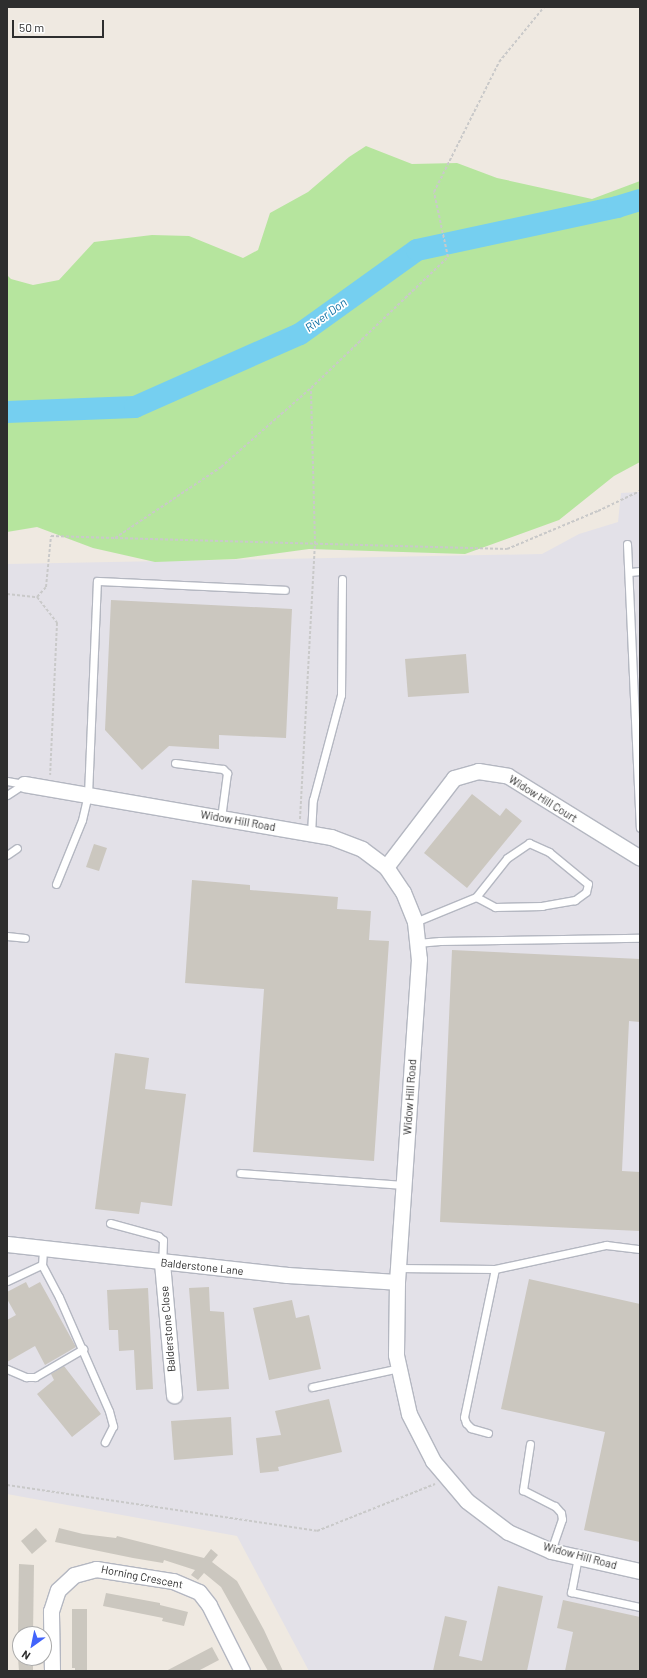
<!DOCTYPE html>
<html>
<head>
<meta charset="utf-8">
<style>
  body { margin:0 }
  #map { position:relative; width:647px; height:1678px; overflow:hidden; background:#efe9e1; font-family:Barlow,sans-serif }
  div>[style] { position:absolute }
  .industrial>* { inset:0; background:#e3e1e8 }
  .green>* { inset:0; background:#b6e59e }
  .river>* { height:22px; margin:-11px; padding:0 11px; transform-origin:11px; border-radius:11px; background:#75cff0 }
  .building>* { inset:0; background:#cbc7bf }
  .path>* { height:2px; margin-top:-1px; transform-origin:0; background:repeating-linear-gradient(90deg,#c9c9c9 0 3px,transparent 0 5px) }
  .roads { filter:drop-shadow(1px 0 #b4b7c1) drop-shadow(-1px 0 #b4b7c1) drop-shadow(0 1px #b4b7c1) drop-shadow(0 -1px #b4b7c1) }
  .lane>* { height:7px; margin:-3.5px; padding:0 3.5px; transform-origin:3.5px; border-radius:3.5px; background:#fff }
  .street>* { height:15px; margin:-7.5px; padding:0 7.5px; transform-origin:7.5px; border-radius:7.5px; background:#fff }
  span { translate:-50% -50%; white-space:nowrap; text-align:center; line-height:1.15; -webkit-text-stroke:3.5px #fff; paint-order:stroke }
  .street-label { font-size:11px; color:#2e2e2e }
  .water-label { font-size:12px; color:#0d6fa3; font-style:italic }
  .frame { position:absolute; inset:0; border:8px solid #2e2e2e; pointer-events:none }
  .north { position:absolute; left:12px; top:1626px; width:40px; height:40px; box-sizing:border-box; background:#fff; border:1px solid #ababab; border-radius:50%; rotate:213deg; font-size:11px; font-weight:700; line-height:16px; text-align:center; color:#2e2e2e }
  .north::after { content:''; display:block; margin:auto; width:14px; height:18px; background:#4264fb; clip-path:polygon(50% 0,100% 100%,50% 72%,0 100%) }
  .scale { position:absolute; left:12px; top:20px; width:92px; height:18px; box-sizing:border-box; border:2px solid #2e2e2e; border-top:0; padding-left:5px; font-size:12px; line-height:14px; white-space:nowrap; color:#2e2e2e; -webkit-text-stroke:3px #fff; paint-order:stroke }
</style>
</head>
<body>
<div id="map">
  <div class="industrial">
    <i style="clip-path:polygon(640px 492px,640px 1671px,309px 1671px,237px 1536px,7px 1494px,7px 564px,542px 554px,579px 534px,618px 522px,621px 493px)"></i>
  </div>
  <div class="green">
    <i style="clip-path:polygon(366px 146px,412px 164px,457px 163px,497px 178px,592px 199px,640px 181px,640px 462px,614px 476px,559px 520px,465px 554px,309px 549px,236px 559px,155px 562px,93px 548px,37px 527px,7px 532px,7px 275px,11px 279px,33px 285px,59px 280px,94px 242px,152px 235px,189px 236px,243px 258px,258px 250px,270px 213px,308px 192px,349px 157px)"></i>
  </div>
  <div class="river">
    <i style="left:7px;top:412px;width:128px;rotate:-2.2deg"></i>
    <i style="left:135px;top:407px;width:180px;rotate:-23.9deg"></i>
    <i style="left:300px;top:334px;width:144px;rotate:-35.7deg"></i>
    <i style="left:417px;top:250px;width:205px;rotate:-12.1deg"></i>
    <i style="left:617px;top:207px;width:24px;rotate:-17deg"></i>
  </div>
  <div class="building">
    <i style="clip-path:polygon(111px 600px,292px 609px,286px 738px,219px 735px,219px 749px,169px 746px,142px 770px,105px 730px)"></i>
    <i style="clip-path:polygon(466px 654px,469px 693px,408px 697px,405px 659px)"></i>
    <i style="clip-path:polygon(472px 794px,500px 816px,506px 808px,522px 821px,467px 888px,424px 853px)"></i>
    <i style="clip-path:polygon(94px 844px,107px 848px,99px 871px,86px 867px)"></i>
    <i style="clip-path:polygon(192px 880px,250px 885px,250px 890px,338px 897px,337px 909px,371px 911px,369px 940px,389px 941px,374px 1161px,253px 1152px,264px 989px,185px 983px)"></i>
    <i style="clip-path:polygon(452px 950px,640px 959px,640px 1022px,629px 1021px,622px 1171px,640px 1172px,640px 1231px,440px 1222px)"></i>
    <i style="clip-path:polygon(115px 1053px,149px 1058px,145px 1089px,186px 1094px,172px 1206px,141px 1202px,139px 1214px,95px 1209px)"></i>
    <i style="clip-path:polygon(529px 1279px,640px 1304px,640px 1542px,584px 1530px,605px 1432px,501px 1409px)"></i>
    <i style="clip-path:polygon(26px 1282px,29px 1288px,40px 1282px,76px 1347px,45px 1365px,35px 1346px,7px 1362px,7px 1320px,16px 1315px,7px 1299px,7px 1292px)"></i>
    <i style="clip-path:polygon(209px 1287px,210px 1311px,224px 1312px,229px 1389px,197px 1391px,189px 1288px)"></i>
    <i style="clip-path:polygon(148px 1288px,153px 1389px,136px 1390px,134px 1350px,119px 1351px,118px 1330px,109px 1330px,107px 1290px)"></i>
    <i style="clip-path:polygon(292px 1300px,296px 1318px,309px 1315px,321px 1369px,269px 1380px,253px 1308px)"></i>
    <i style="clip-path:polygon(64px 1366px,101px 1414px,72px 1437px,37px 1394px,54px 1380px,51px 1374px)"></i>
    <i style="clip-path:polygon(329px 1399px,342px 1452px,278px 1467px,279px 1471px,260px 1473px,256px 1438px,281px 1435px,275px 1411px)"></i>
    <i style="clip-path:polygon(231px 1417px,233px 1455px,174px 1460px,171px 1421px)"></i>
    <i style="clip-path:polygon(36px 1528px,47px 1541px,32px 1554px,21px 1541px)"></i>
    <i style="clip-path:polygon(59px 1528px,83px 1534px,116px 1538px,117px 1536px,204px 1558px,211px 1549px,218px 1555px,212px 1562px,237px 1581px,264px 1630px,283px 1671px,268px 1671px,221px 1587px,204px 1573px,198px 1580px,191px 1575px,195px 1570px,164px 1560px,163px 1563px,133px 1558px,55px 1542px)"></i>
    <i style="clip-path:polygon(19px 1564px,34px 1565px,33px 1634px,18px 1634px)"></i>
    <i style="clip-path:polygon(498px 1586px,543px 1596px,527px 1671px,433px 1671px,445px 1616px,467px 1621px,459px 1656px,482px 1661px)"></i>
    <i style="clip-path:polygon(106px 1593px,160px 1603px,160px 1605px,188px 1612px,184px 1626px,162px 1621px,163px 1618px,103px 1606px)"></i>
    <i style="clip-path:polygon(563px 1600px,640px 1617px,640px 1671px,565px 1671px,573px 1632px,557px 1628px)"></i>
    <i style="clip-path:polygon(72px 1609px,87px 1609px,87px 1671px,75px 1671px,75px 1668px,72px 1668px)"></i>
    <i style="clip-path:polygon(212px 1647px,219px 1660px,198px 1671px,166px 1671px)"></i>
    <i style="clip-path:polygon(18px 1658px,33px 1658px,33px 1671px,19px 1671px)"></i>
  </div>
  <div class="path">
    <i style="left:115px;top:538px;width:392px;rotate:1.6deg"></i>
    <i style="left:507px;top:549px;width:99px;rotate:-22.7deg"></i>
    <i style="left:598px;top:511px;width:47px;rotate:-25.5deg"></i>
    <i style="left:7px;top:594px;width:30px;rotate:6deg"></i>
    <i style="left:37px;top:597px;width:13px;rotate:-48deg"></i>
    <i style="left:46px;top:587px;width:51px;rotate:-84.4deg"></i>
    <i style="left:51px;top:536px;width:64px;rotate:1.8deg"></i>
    <i style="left:115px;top:538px;width:128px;rotate:-33.8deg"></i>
    <i style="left:221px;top:467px;width:120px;rotate:-41.3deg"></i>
    <i style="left:311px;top:388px;width:190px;rotate:-43.7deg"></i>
    <i style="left:448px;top:257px;width:66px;rotate:-102.2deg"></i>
    <i style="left:434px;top:192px;width:145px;rotate:-63.4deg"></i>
    <i style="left:499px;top:62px;width:71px;rotate:-50.7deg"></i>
    <i style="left:37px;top:597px;width:33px;rotate:52deg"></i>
    <i style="left:57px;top:623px;width:152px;rotate:92.6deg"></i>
    <i style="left:300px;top:819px;width:275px;rotate:-86.9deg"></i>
    <i style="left:315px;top:544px;width:156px;rotate:-91.5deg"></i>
    <i style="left:7px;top:1485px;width:313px;rotate:8.4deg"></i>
    <i style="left:317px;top:1531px;width:127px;rotate:-21.7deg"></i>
  </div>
  <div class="roads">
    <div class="lane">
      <i style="left:627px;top:544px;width:284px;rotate:87.4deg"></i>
      <i style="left:630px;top:572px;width:10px;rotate:-6deg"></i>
      <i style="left:175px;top:763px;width:48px;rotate:7.1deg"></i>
      <i style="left:223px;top:769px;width:6px;rotate:45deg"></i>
      <i style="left:227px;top:773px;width:45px;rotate:97.6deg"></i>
      <i style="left:7px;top:781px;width:17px;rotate:10deg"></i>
      <i style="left:7px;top:795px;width:20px;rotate:-33deg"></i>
      <i style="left:311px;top:834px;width:34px;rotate:-87deg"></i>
      <i style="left:313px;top:800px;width:109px;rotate:-75.1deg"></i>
      <i style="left:341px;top:695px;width:116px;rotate:-89.5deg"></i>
      <i style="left:7px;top:855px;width:12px;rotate:-35deg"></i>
      <i style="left:56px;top:884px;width:69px;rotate:-67.9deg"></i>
      <i style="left:82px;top:820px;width:26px;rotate:-77deg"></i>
      <i style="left:88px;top:795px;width:214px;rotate:-87.6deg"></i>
      <i style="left:97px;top:581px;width:188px;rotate:2.7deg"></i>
      <i style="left:415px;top:922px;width:66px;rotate:-22.3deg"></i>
      <i style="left:476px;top:897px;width:50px;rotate:-51.5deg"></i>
      <i style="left:507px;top:858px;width:27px;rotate:-34deg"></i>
      <i style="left:529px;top:843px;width:22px;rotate:24deg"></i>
      <i style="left:549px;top:852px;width:50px;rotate:39.4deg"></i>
      <i style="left:588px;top:884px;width:8px;rotate:104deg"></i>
      <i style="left:586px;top:892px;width:14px;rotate:144deg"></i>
      <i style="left:575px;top:900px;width:34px;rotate:170deg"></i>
      <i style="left:542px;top:906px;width:47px;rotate:178.8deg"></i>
      <i style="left:495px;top:907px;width:21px;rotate:-152deg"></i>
      <i style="left:7px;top:936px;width:18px;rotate:6deg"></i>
      <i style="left:417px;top:943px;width:23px;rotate:-5deg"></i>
      <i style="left:440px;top:941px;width:200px;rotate:-0.9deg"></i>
      <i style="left:240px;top:1173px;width:164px;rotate:4.2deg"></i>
      <i style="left:110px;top:1223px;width:50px;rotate:15.2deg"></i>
      <i style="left:158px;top:1236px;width:6px;rotate:39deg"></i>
      <i style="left:163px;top:1240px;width:23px;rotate:92deg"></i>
      <i style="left:42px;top:1265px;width:36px;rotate:62deg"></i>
      <i style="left:59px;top:1297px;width:124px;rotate:66.3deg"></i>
      <i style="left:109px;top:1411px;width:16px;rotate:75deg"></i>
      <i style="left:113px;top:1426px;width:18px;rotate:117deg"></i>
      <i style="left:398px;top:1268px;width:97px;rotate:0.6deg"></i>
      <i style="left:495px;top:1269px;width:114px;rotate:-12.2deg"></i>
      <i style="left:606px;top:1245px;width:34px;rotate:7deg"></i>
      <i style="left:7px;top:1281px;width:38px;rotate:-25deg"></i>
      <i style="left:42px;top:1265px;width:16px;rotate:-86deg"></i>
      <i style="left:7px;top:1369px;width:21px;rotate:23deg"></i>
      <i style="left:26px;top:1377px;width:9px"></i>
      <i style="left:35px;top:1377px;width:56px;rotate:-30.3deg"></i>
      <i style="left:312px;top:1387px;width:89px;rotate:-12.3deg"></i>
      <i style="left:488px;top:1433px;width:18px;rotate:-164deg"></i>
      <i style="left:471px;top:1428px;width:7px;rotate:-135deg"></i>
      <i style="left:466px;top:1423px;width:6px;rotate:-108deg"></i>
      <i style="left:464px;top:1417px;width:151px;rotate:-78.2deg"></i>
      <i style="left:530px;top:1444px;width:47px;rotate:98.7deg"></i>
      <i style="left:523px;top:1490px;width:36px;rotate:27deg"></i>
      <i style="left:555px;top:1506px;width:9px;rotate:49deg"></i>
      <i style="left:561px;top:1513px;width:6px;rotate:81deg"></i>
      <i style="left:562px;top:1519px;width:34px;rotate:109deg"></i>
      <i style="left:578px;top:1557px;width:36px;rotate:101deg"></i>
      <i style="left:571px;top:1592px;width:71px;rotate:12.3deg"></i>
    </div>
    <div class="street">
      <i style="left:24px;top:784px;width:312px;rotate:9.8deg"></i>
      <i style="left:331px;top:837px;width:33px;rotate:21deg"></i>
      <i style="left:362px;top:849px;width:30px;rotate:37deg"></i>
      <i style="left:386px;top:867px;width:30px;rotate:56deg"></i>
      <i style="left:403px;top:892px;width:32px;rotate:68deg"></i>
      <i style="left:415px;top:922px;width:37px;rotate:84deg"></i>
      <i style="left:419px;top:959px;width:324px;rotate:93.9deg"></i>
      <i style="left:397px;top:1282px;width:73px;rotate:90.8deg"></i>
      <i style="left:396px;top:1355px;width:60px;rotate:77.6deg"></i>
      <i style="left:409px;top:1414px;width:53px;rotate:62.9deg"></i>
      <i style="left:433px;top:1461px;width:52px;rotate:49.6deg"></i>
      <i style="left:467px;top:1501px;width:51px;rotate:37.1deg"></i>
      <i style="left:508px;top:1532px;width:47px;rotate:23.8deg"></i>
      <i style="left:551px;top:1551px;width:91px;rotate:12.7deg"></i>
      <i style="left:386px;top:867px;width:112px;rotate:-52.6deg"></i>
      <i style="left:454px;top:778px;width:25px;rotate:-16deg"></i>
      <i style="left:478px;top:771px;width:30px;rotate:9deg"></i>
      <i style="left:508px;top:776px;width:155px;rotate:31.8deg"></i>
      <i style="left:7px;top:1244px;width:282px;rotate:6.3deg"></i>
      <i style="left:287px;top:1275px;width:110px;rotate:3.6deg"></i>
      <i style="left:162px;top:1263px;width:133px;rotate:84.8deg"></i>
      <i style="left:52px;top:1671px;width:60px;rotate:-91deg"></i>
      <i style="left:51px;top:1611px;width:22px;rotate:-72deg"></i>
      <i style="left:58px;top:1590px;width:22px;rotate:-43deg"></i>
      <i style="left:74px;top:1575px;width:23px;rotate:-15deg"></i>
      <i style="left:96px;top:1569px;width:78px;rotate:8.9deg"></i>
      <i style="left:173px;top:1581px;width:28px;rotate:23deg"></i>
      <i style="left:199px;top:1592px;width:16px;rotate:52deg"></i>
      <i style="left:209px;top:1605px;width:74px;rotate:63.4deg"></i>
    </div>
  </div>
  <div class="street-label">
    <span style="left:543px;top:799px;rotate:32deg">Widow Hill Court</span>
    <span style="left:238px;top:821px;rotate:10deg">Widow Hill Road</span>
    <span style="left:410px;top:1097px;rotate:-86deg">Widow Hill Road</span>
    <span style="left:202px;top:1267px;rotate:6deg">Balderstone Lane</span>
    <span style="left:168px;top:1329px;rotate:-95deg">Balderstone Close</span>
    <span style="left:580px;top:1556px;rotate:15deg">Widow Hill Road</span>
    <span style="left:142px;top:1577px;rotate:11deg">Horning Crescent</span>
  </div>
  <div class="water-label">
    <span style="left:326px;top:315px;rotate:-36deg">River Don</span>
  </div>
  <div class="frame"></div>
  <div class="north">N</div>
  <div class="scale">50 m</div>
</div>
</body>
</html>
